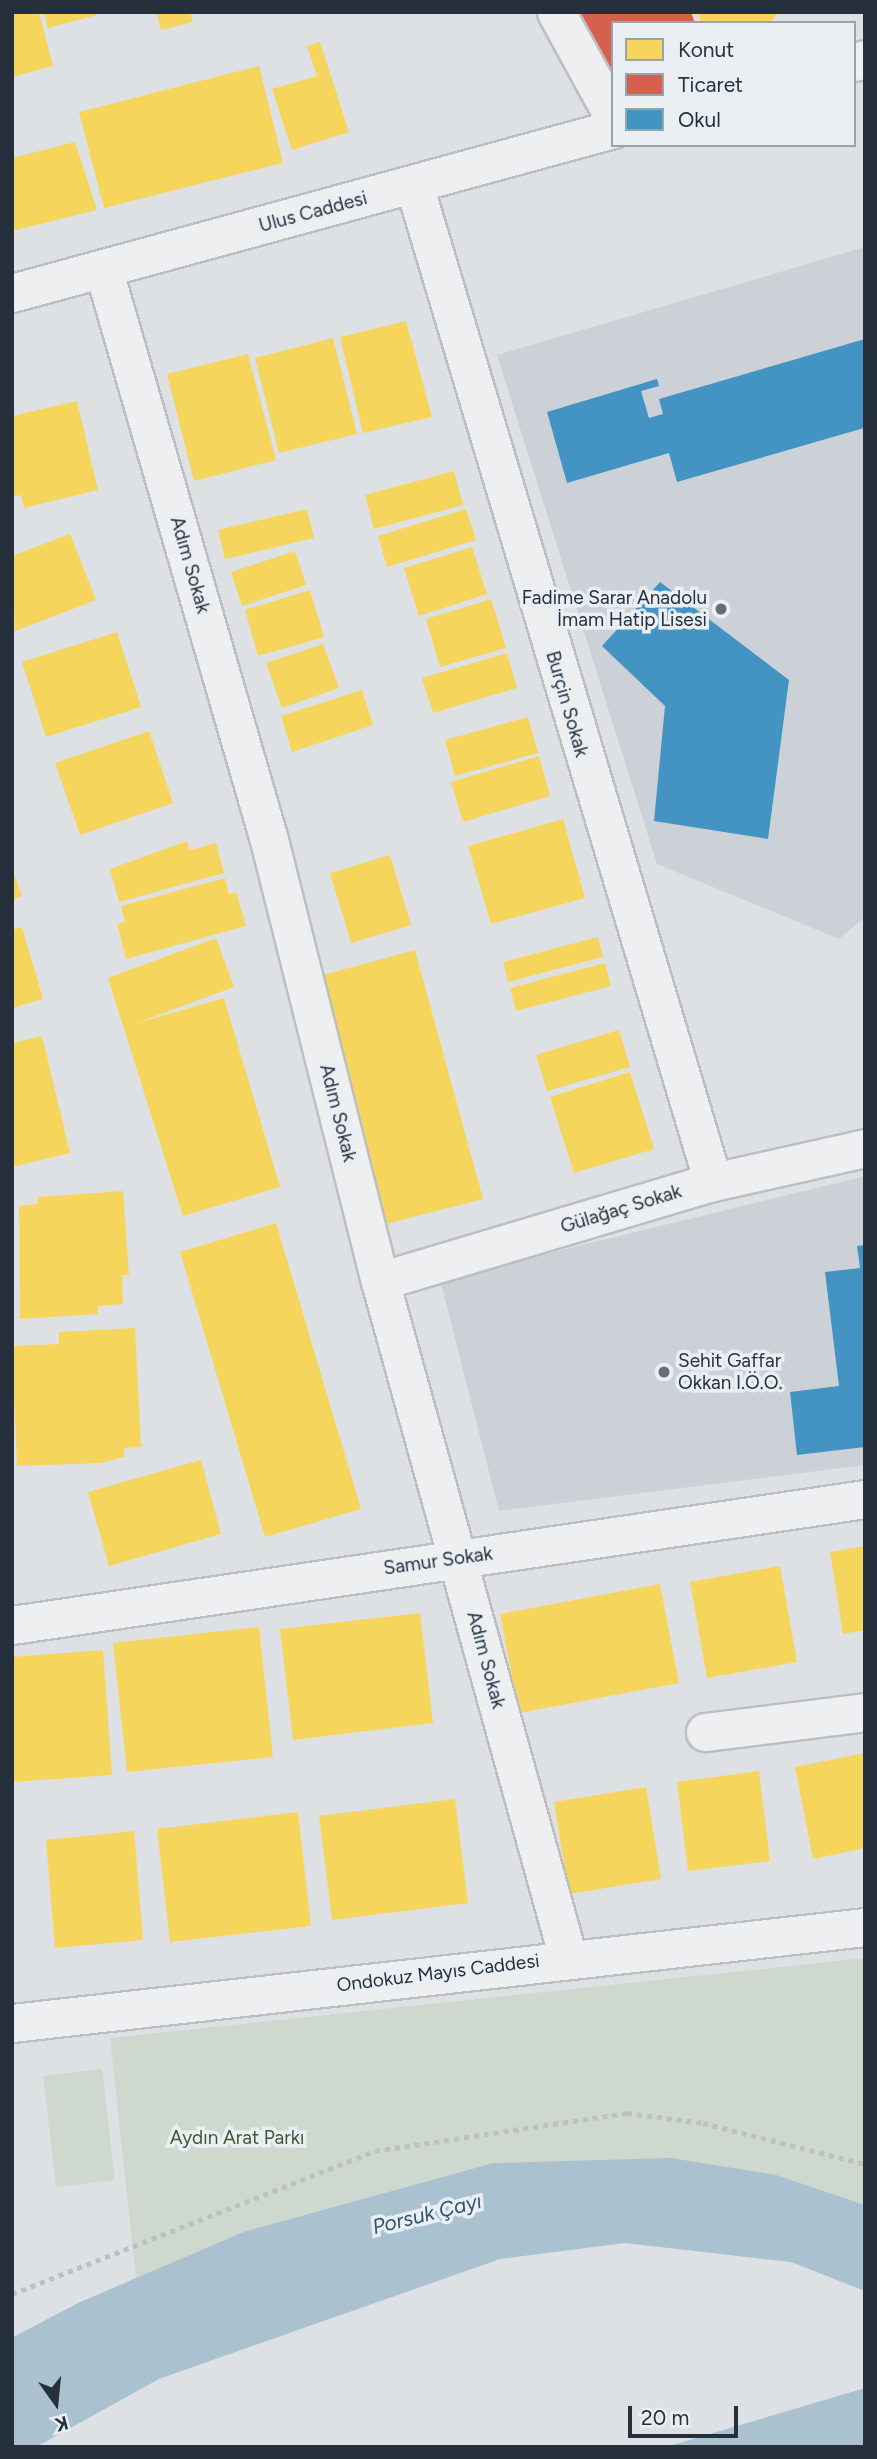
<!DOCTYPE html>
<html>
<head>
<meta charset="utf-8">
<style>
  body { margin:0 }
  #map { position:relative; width:877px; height:2459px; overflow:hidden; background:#dee1e3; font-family:Figtree,sans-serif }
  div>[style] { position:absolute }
  .built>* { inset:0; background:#cbd1d7 }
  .green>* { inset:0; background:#cfd8ce }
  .water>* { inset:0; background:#aac1d0 }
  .homes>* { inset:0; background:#f6d55c }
  .shops>* { inset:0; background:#d6604d }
  .schools>* { inset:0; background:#4393c3 }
  .river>* { height:66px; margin:-33px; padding:0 33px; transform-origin:33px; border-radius:33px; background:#aac1d0 }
  .path>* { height:4.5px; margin-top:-2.25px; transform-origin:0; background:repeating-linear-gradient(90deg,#bdc0c3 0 5px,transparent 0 10px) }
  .roads { filter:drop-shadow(2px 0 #bcbfc1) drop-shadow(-2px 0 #bcbfc1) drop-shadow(0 2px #bcbfc1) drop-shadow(0 -2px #bcbfc1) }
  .minor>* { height:37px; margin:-18.5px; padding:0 18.5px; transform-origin:18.5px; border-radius:18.5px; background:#edeff0 }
  .dots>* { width:19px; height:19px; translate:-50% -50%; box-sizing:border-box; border:4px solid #eaeff4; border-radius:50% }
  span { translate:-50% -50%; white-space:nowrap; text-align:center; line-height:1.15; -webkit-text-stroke:7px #eaeff4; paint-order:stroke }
  .street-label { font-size:19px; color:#25303c }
  .poi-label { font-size:19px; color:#25303c }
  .right { translate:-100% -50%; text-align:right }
  .left { translate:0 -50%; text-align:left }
  .park-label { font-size:19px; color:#3d5832 }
  .water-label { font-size:21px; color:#2e5371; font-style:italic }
  .frame { position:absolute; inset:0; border:14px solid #25303c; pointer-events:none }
  .legend { position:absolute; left:611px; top:21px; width:245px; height:126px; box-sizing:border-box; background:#eaeff4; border:2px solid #9ba3aa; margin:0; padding:9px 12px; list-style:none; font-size:21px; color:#25303c }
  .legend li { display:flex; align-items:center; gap:14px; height:35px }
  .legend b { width:35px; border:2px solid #9ba3aa }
  .north { position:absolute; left:21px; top:2368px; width:70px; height:70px; -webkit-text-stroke:5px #eaeff4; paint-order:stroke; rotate:165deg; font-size:19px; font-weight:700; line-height:28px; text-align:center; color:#25303c }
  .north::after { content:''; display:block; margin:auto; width:24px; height:32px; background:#25303c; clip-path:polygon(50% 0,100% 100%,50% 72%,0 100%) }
  .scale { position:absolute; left:628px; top:2406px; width:110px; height:32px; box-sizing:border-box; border:4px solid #25303c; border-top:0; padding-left:9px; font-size:21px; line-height:24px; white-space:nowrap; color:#25303c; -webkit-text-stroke:5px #eaeff4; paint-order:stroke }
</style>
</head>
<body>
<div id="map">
  <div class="built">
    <i style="clip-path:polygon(865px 247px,865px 917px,839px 939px,657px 864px,497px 355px)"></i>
    <i style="clip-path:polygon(865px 1176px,865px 1465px,499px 1511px,440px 1280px)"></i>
  </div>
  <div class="green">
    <i style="clip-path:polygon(865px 1958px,865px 2215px,686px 2166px,421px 2194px,137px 2288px,110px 2038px)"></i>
    <i style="clip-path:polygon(102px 2069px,115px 2180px,56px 2187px,43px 2076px)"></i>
  </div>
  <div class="water">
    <i style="clip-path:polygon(580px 2203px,728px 2204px,865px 2243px,865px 2291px,791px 2262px,625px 2243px,500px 2259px,159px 2379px,36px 2447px,12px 2447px,12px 2407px,137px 2338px,465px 2223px)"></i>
    <i style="clip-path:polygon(865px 2388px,865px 2447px,666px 2447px)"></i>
  </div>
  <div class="homes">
    <i style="clip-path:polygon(12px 12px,39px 12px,53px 66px,12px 77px)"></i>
    <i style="clip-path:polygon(44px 12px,97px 12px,97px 15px,48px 28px)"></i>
    <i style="clip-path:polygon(156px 12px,190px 12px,193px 22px,161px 30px)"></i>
    <i style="clip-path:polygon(698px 12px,777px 12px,772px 23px,701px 23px)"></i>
    <i style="clip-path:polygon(320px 42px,349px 132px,292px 150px,272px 89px,317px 76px,307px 46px)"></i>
    <i style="clip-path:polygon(259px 66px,283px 163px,104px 208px,79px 112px)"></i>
    <i style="clip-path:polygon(75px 142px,97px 210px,12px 231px,12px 158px)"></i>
    <i style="clip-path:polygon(406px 321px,432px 417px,363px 433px,340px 337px)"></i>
    <i style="clip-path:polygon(333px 338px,357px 434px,279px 453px,255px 358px)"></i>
    <i style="clip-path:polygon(248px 354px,276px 460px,194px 481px,167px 374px)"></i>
    <i style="clip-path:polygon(77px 401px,98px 490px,24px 508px,21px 495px,12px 497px,12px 416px)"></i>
    <i style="clip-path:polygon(454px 471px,463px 505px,374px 529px,365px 495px)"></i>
    <i style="clip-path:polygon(307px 509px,314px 538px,225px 559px,218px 530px)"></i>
    <i style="clip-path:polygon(466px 509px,476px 540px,387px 567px,378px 536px)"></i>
    <i style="clip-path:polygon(70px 534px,96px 600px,15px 631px,12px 556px)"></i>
    <i style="clip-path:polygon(472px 547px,487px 594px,419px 616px,404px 568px)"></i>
    <i style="clip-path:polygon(295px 551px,306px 585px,242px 606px,231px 572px)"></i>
    <i style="clip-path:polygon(310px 590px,324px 637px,258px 656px,245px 610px)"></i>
    <i style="clip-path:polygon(491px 599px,506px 648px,440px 667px,426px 619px)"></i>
    <i style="clip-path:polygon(117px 632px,141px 707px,46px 737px,22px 662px)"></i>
    <i style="clip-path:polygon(323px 644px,339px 688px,282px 708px,266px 663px)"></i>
    <i style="clip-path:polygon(507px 653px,517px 688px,433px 713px,422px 678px)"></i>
    <i style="clip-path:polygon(362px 690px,373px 725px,292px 752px,281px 716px)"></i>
    <i style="clip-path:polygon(528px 717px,538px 753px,455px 776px,445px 740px)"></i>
    <i style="clip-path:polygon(149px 731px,173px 803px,80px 835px,55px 763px)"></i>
    <i style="clip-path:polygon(539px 756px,550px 796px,463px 822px,451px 782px)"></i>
    <i style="clip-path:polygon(563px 819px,585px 898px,491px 924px,468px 846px)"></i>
    <i style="clip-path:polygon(187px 841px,190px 850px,216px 843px,224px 873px,119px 902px,110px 869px)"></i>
    <i style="clip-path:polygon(390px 855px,411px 925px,351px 943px,330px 873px)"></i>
    <i style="clip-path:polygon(12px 869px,22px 896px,12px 900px)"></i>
    <i style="clip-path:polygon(225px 878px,229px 894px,236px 892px,246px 926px,126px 959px,117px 924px,125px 922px,121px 906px)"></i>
    <i style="clip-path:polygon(22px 927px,43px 999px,12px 1008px,12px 930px)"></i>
    <i style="clip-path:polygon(598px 937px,603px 957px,508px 982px,503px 962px)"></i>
    <i style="clip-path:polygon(216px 938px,234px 987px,134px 1024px,224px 998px,280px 1187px,183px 1216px,108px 978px)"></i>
    <i style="clip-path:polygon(415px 950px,483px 1199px,386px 1224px,319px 976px)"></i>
    <i style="clip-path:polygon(605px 963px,611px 986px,516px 1011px,510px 988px)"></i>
    <i style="clip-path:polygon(619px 1030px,630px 1067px,547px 1091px,536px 1055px)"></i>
    <i style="clip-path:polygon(42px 1036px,70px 1153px,12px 1167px,12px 1043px)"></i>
    <i style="clip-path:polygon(630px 1072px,654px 1149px,574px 1173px,550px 1097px)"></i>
    <i style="clip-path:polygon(123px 1191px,129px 1275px,122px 1275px,123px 1304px,98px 1306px,98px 1314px,20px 1319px,19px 1206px,38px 1204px,37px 1197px)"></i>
    <i style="clip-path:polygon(276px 1223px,361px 1509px,265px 1537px,180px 1252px)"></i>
    <i style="clip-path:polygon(135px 1328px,141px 1447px,124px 1448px,124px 1457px,101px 1463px,17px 1466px,12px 1346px,59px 1344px,59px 1332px)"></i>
    <i style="clip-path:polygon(201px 1460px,221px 1534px,109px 1566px,88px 1492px)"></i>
    <i style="clip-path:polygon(865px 1546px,865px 1630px,843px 1634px,830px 1552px)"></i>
    <i style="clip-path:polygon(780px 1566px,797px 1662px,707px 1678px,690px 1582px)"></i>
    <i style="clip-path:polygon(660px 1584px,679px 1683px,519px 1713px,500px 1614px)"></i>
    <i style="clip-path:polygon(420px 1613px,433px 1723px,293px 1740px,280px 1629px)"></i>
    <i style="clip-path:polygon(259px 1627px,273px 1757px,127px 1772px,113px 1643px)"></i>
    <i style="clip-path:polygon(103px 1650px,112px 1775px,12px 1782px,12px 1657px)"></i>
    <i style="clip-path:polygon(865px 1753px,865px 1848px,813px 1859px,795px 1767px)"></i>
    <i style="clip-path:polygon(759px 1771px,770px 1861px,688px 1871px,677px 1782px)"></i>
    <i style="clip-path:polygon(646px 1787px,661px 1879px,569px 1894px,554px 1802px)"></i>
    <i style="clip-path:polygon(455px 1799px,468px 1903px,332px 1920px,319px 1816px)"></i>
    <i style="clip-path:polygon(298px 1812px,311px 1926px,170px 1942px,157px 1829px)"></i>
    <i style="clip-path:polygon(134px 1831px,143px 1940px,55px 1948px,46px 1840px)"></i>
  </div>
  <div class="shops">
    <i style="clip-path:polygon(574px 12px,691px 12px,695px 23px,613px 23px,613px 71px,599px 76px)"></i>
  </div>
  <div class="schools">
    <i style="clip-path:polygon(865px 339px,864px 428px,677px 482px,669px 453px,567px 483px,547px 412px,657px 379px,659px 386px,641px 391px,649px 418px,663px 414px,659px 399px)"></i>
    <i style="clip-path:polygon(660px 582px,789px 680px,768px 839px,654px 821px,665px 706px,602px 646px)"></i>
    <i style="clip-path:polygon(865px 1245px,865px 1447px,797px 1455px,790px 1392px,839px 1386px,825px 1272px,860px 1268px,857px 1246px)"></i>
  </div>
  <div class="river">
    <i style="left:12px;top:2375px;width:93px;rotate:-27.7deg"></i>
    <i style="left:94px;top:2332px;width:175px;rotate:-23.2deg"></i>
    <i style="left:255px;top:2263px;width:252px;rotate:-15.4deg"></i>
    <i style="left:498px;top:2196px;width:171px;rotate:-1.7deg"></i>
    <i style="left:669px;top:2191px;width:100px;rotate:9.2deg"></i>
    <i style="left:768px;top:2207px;width:102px;rotate:18.8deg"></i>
  </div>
  <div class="path">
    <i style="left:12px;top:2294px;width:390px;rotate:-21.5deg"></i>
    <i style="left:375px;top:2151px;width:255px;rotate:-8.6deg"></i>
    <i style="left:627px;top:2113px;width:77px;rotate:7.5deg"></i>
    <i style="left:703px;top:2123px;width:167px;rotate:14.2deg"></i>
  </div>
  <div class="roads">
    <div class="minor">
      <i style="left:556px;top:12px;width:119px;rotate:61.3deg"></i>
      <i style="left:854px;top:62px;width:11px;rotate:-15deg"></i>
      <i style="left:414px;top:185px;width:1041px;rotate:73.31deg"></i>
      <i style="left:103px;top:268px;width:596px;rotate:73.82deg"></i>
      <i style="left:269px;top:840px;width:455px;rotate:75.9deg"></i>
      <i style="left:380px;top:1281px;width:703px;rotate:74.48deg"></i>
      <i style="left:12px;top:293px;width:623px;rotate:-15.26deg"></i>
      <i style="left:380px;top:1281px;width:347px;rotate:-16.6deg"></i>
      <i style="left:713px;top:1182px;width:156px;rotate:-12.6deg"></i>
      <i style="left:12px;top:1625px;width:862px;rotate:-8.4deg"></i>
      <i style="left:705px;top:1732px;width:161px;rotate:-7.1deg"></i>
      <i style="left:12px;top:2023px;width:858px;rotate:-6.42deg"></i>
    </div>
  </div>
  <div class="dots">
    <i style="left:721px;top:609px;background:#666e76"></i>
    <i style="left:664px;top:1372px;background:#666e76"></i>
  </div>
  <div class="street-label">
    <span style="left:313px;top:212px;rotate:-15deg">Ulus Caddesi</span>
    <span style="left:190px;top:565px;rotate:74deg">Adım Sokak</span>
    <span style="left:567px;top:704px;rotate:74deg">Burçin Sokak</span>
    <span style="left:338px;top:1113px;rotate:76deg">Adım Sokak</span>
    <span style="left:621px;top:1209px;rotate:-17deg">Gülağaç Sokak</span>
    <span style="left:438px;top:1561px;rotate:-8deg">Samur Sokak</span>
    <span style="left:486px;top:1660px;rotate:75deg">Adım Sokak</span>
    <span style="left:438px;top:1973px;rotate:-7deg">Ondokuz Mayıs Caddesi</span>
  </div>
  <div class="poi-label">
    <span class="right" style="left:707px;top:609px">Fadime Sarar Anadolu<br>İmam Hatip Lisesi</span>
    <span class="left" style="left:678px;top:1372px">Sehit Gaffar<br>Okkan I.Ö.O.</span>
  </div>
  <div class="park-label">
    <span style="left:237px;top:2138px">Aydın Arat Parkı</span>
  </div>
  <div class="water-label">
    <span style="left:427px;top:2214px;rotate:-14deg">Porsuk Çayı</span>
  </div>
  <div class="frame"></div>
  <ul class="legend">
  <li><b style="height:19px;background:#f6d55c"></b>Konut</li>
  <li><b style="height:19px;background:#d6604d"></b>Ticaret</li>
  <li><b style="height:19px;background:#4393c3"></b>Okul</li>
  </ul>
  <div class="north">K</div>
  <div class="scale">20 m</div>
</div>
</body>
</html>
